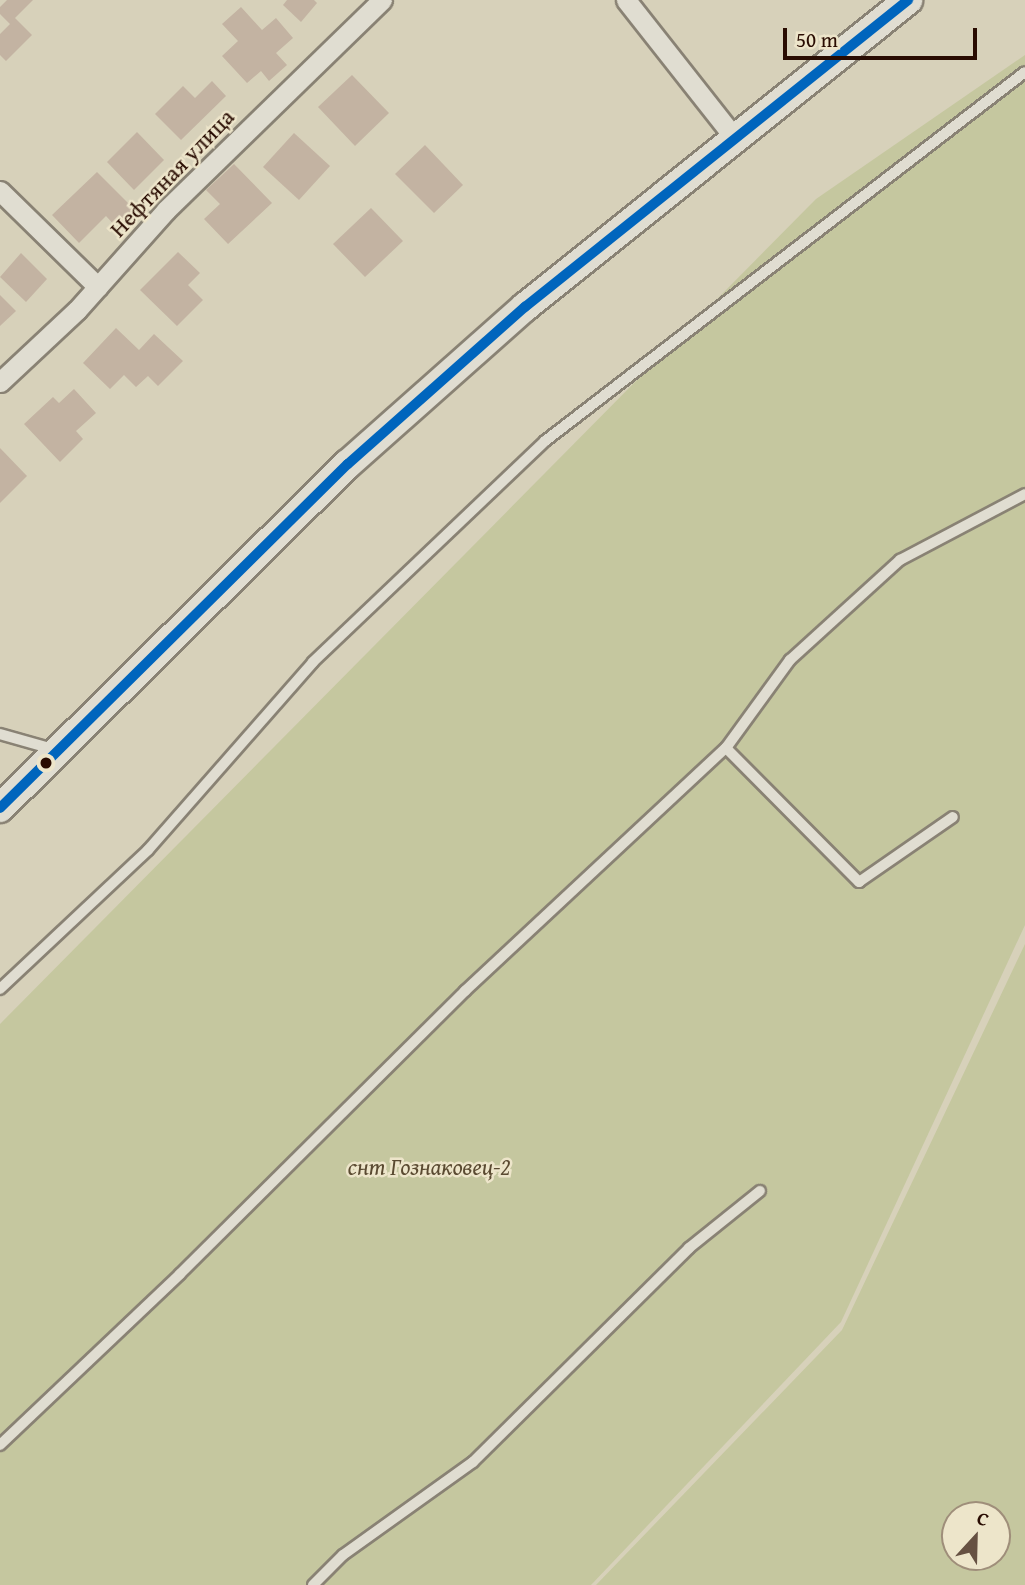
<!DOCTYPE html>
<html>
<head>
<meta charset="utf-8">
<style>
  body { margin:0 }
  #map { position:relative; width:1025px; height:1585px; overflow:hidden; background:#d7d1ba; font-family:"Gentium Book Plus",serif }
  div>[style] { position:absolute }
  .green>* { inset:0; background:#c5c79f }
  .building>* { inset:0; background:#c3b3a2 }
  .roads { filter:drop-shadow(2px 0 #898274) drop-shadow(-2px 0 #898274) drop-shadow(0 2px #898274) drop-shadow(0 -2px #898274) }
  .lane>* { height:10px; margin:-5px; padding:0 5px; transform-origin:5px; border-radius:5px; background:#e0ddd1 }
  .street>* { height:19px; margin:-9.5px; padding:0 9.5px; transform-origin:9.5px; border-radius:9.5px; background:#e0ddd1 }
  .secondary>* { height:28px; margin:-14px; padding:0 14px; transform-origin:14px; border-radius:14px; background:#e0ddd1 }
  .bus-1>* { height:10px; margin:-5px; padding:0 5px; transform-origin:5px; border-radius:5px; background:#0065bd }
  .dots>* { width:19px; height:19px; translate:-50% -50%; box-sizing:border-box; border:4px solid #ede5ca; border-radius:50% }
  span { translate:-50% -50%; white-space:nowrap; text-align:center; line-height:1.15; -webkit-text-stroke:5px #ede5ca; paint-order:stroke }
  .street-label { font-size:23px; color:#290c02 }
  .park-label { font-size:23px; color:#5a4a31; font-style:italic }
  .north { position:absolute; left:941px; top:1501px; width:70px; height:70px; box-sizing:border-box; background:#ede5ca; border:2px solid #9f8e7a; border-radius:50%; rotate:22deg; font-size:19px; font-weight:700; line-height:28px; text-align:center; color:#290c02 }
  .north::after { content:''; display:block; margin:auto; width:24px; height:32px; background:#665142; clip-path:polygon(50% 0,100% 100%,50% 72%,0 100%) }
  .scale { position:absolute; left:783px; top:28px; width:194px; height:32px; box-sizing:border-box; border:4px solid #290c02; border-top:0; padding-left:9px; font-size:21px; line-height:24px; white-space:nowrap; color:#290c02; -webkit-text-stroke:5px #ede5ca; paint-order:stroke }
</style>
</head>
<body>
<div id="map">
  <div class="green">
    <i style="clip-path:polygon(1025px 55px,1025px 925px,841px 1322px,591px 1585px,0 1585px,0 1024px,816px 199px)"></i>
    <i style="clip-path:polygon(evenodd,1025px 944px,1025px 1585px,596px 1585px,842px 1330px,1025px 944px,997px 1515px,997px 1557px,955px 1557px,955px 1515px,997px 1515px)"></i>
  </div>
  <div class="building">
    <i style="clip-path:polygon(7px 0,33px 0,15px 18px,32px 35px,6px 61px,0 55px,0 34px,10px 24px,0 14px,0 7px)"></i>
    <i style="clip-path:polygon(287px 0,314px 0,317px 3px,301px 22px,283px 5px)"></i>
    <i style="clip-path:polygon(241px 7px,262px 30px,276px 18px,293px 38px,276px 53px,287px 65px,269px 81px,261px 71px,247px 83px,222px 56px,238px 41px,222px 24px)"></i>
    <i style="clip-path:polygon(352px 75px,389px 113px,355px 146px,318px 107px)"></i>
    <i style="clip-path:polygon(212px 81px,226px 96px,181px 140px,155px 114px,183px 86px,195px 98px)"></i>
    <i style="clip-path:polygon(137px 132px,164px 160px,134px 190px,107px 162px)"></i>
    <i style="clip-path:polygon(294px 133px,330px 166px,299px 200px,263px 167px)"></i>
    <i style="clip-path:polygon(425px 145px,463px 185px,434px 213px,395px 174px)"></i>
    <i style="clip-path:polygon(234px 164px,272px 203px,228px 244px,204px 219px,220px 204px,206px 190px)"></i>
    <i style="clip-path:polygon(97px 172px,137px 212px,119px 230px,106px 216px,79px 243px,52px 215px)"></i>
    <i style="clip-path:polygon(371px 208px,403px 241px,365px 277px,333px 244px)"></i>
    <i style="clip-path:polygon(178px 252px,200px 273px,188px 285px,203px 300px,177px 326px,140px 290px)"></i>
    <i style="clip-path:polygon(21px 253px,47px 279px,26px 302px,0 277px)"></i>
    <i style="clip-path:polygon(0 295px,16px 311px,0 326px)"></i>
    <i style="clip-path:polygon(116px 328px,139px 350px,154px 334px,183px 361px,158px 386px,148px 376px,136px 387px,124px 375px,110px 389px,83px 363px)"></i>
    <i style="clip-path:polygon(74px 389px,96px 413px,76px 431px,83px 439px,60px 462px,24px 424px,53px 397px,59px 403px)"></i>
    <i style="clip-path:polygon(0 448px,27px 476px,0 503px)"></i>
  </div>
  <div class="roads">
    <div class="lane">
      <i style="left:0;top:734px;width:55px;rotate:15.8deg"></i>
      <i style="left:726px;top:748px;width:189px;rotate:45.2deg"></i>
      <i style="left:859px;top:882px;width:114px;rotate:-34.7deg"></i>
      <i style="left:0;top:989px;width:203px;rotate:-43.2deg"></i>
      <i style="left:148px;top:850px;width:250px;rotate:-48.7deg"></i>
      <i style="left:313px;top:662px;width:320px;rotate:-43.6deg"></i>
      <i style="left:545px;top:441px;width:605px;rotate:-37.55deg"></i>
      <i style="left:0;top:1445px;width:248px;rotate:-43.5deg"></i>
      <i style="left:180px;top:1274px;width:402px;rotate:-44.8deg"></i>
      <i style="left:465px;top:991px;width:357px;rotate:-43deg"></i>
      <i style="left:726px;top:748px;width:109px;rotate:-54deg"></i>
      <i style="left:790px;top:660px;width:149px;rotate:-42.3deg"></i>
      <i style="left:900px;top:560px;width:141px;rotate:-27.8deg"></i>
      <i style="left:313px;top:1585px;width:42px;rotate:-45deg"></i>
      <i style="left:343px;top:1555px;width:160px;rotate:-35.6deg"></i>
      <i style="left:473px;top:1462px;width:304px;rotate:-44.7deg"></i>
      <i style="left:689px;top:1248px;width:91px;rotate:-38.8deg"></i>
    </div>
    <div class="street">
      <i style="left:626px;top:0;width:174px;rotate:51.8deg"></i>
      <i style="left:0;top:191px;width:137px;rotate:44.4deg"></i>
      <i style="left:0;top:382px;width:105px;rotate:-43.1deg"></i>
      <i style="left:77px;top:310px;width:134px;rotate:-48.3deg"></i>
      <i style="left:166px;top:210px;width:301px;rotate:-44.2deg"></i>
    </div>
    <div class="secondary">
      <i style="left:0;top:808px;width:489px;rotate:-44.7deg"></i>
      <i style="left:348px;top:464px;width:237px;rotate:-41.6deg"></i>
      <i style="left:525px;top:307px;width:491px;rotate:-38.7deg"></i>
    </div>
  </div>
  <div class="bus-1">
    <i style="left:0;top:808px;width:489px;rotate:-44.7deg"></i>
    <i style="left:348px;top:464px;width:237px;rotate:-41.6deg"></i>
    <i style="left:525px;top:307px;width:491px;rotate:-38.7deg"></i>
  </div>
  <div class="dots">
    <i style="left:46px;top:763px;background:#290c02"></i>
  </div>
  <div class="street-label">
    <span style="left:172px;top:173px;rotate:-46deg">Нефтяная улица</span>
  </div>
  <div class="park-label">
    <span style="left:429px;top:1167px">снт Гознаковец-2</span>
  </div>
  <div class="north">С</div>
  <div class="scale">50 m</div>
</div>
</body>
</html>
